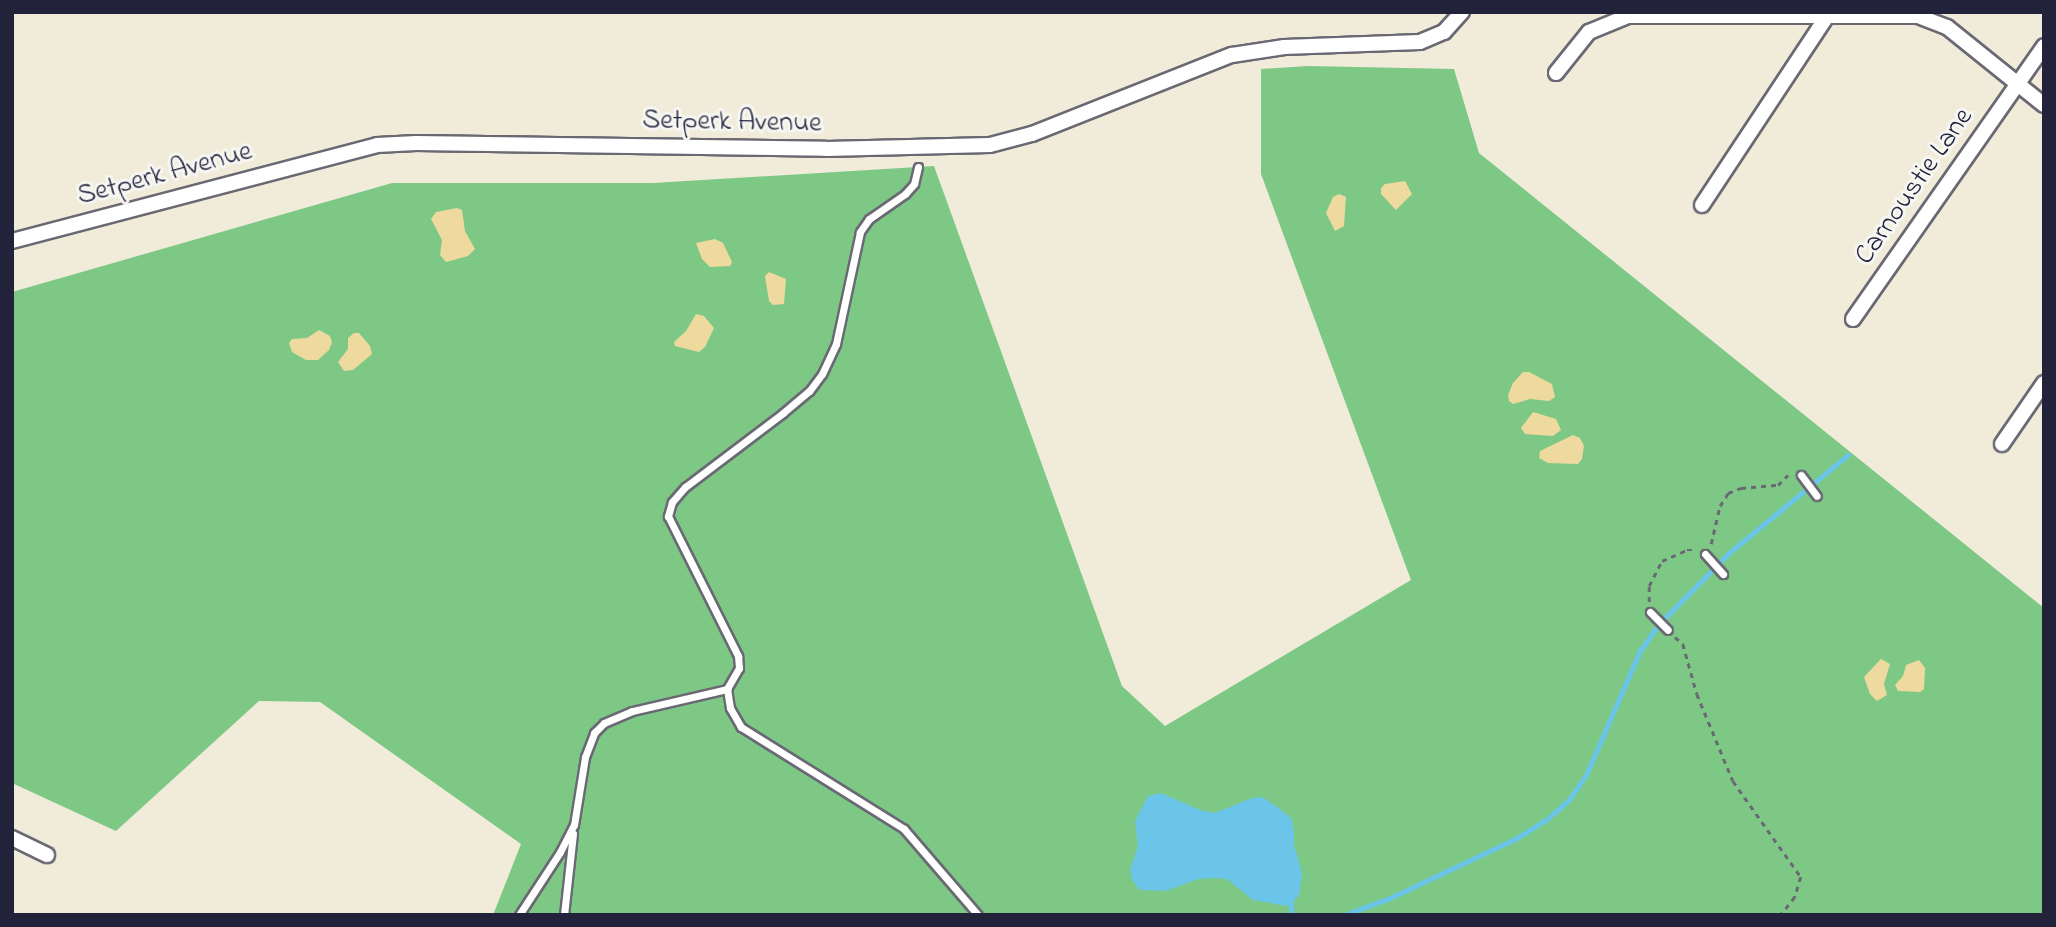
<!DOCTYPE html>
<html>
<head>
<meta charset="utf-8">
<style>
  body { margin:0 }
  #map { position:relative; width:2056px; height:927px; overflow:hidden; background:#f1ecda; font-family:"Indie Flower",sans-serif }
  div>[style] { position:absolute }
  .green>* { inset:0; background:#7ec886 }
  .sand>* { inset:0; background:#eeda9e }
  .water>* { inset:0; background:#6bc5e8 }
  .stream>* { height:4.5px; margin:-2.25px; padding:0 2.25px; transform-origin:2.25px; border-radius:2.25px; background:#6bc5e8 }
  .path>* { height:2.5px; margin-top:-1.25px; transform-origin:0; background:repeating-linear-gradient(90deg,#6a6973 0 5px,transparent 0 10px) }
  .roads { filter:drop-shadow(2px 0 #6a6973) drop-shadow(-2px 0 #6a6973) drop-shadow(0 2px #6a6973) drop-shadow(0 -2px #6a6973) }
  .lane>* { height:7px; margin:-3.5px; padding:0 3.5px; transform-origin:3.5px; border-radius:3.5px; background:#fff }
  .street>* { height:14px; margin:-7px; padding:0 7px; transform-origin:7px; border-radius:7px; background:#fff }
  span { translate:-50% -50%; white-space:nowrap; text-align:center; line-height:1.15; -webkit-text-stroke:6px #f6f6f2; paint-order:stroke }
  .street-label { font-size:28px; color:#22223b }
  .frame { position:absolute; inset:0; border:14px solid #22223b; pointer-events:none }
</style>
</head>
<body>
<div id="map">
  <div class="green">
    <i style="clip-path:polygon(1308px 66px,1454px 69px,1479px 153px,2044px 608px,2044px 915px,493px 915px,521px 844px,320px 702px,259px 701px,116px 831px,12px 783px,12px 292px,392px 183px,653px 183px,934px 166px,1122px 686px,1165px 726px,1411px 580px,1261px 174px,1261px 69px)"></i>
  </div>
  <div class="sand">
    <i style="clip-path:polygon(1405px 181px,1412px 194px,1396px 210px,1381px 194px,1381px 188px,1385px 184px)"></i>
    <i style="clip-path:polygon(1339px 194px,1346px 197px,1344px 226px,1335px 231px,1326px 213px,1333px 197px)"></i>
    <i style="clip-path:polygon(457px 208px,462px 210px,465px 231px,475px 249px,468px 256px,446px 262px,440px 255px,442px 240px,431px 219px,436px 212px)"></i>
    <i style="clip-path:polygon(715px 239px,723px 243px,732px 262px,730px 266px,710px 267px,702px 259px,696px 243px)"></i>
    <i style="clip-path:polygon(769px 272px,786px 279px,784px 304px,773px 305px,769px 301px,765px 276px)"></i>
    <i style="clip-path:polygon(696px 314px,704px 316px,714px 328px,705px 347px,699px 352px,675px 346px,674px 342px,686px 331px)"></i>
    <i style="clip-path:polygon(319px 330px,330px 336px,332px 342px,329px 350px,318px 360px,306px 360px,292px 352px,289px 343px,292px 339px,307px 338px)"></i>
    <i style="clip-path:polygon(354px 333px,359px 333px,370px 346px,372px 354px,353px 370px,344px 371px,338px 362px,348px 349px,348px 338px)"></i>
    <i style="clip-path:polygon(1523px 372px,1529px 372px,1552px 384px,1555px 397px,1549px 401px,1530px 399px,1513px 404px,1509px 401px,1508px 395px,1513px 383px)"></i>
    <i style="clip-path:polygon(1533px 412px,1556px 419px,1561px 430px,1553px 436px,1525px 434px,1521px 428px)"></i>
    <i style="clip-path:polygon(1573px 435px,1580px 438px,1584px 446px,1582px 459px,1578px 464px,1548px 463px,1539px 458px,1540px 451px)"></i>
    <i style="clip-path:polygon(1881px 659px,1890px 664px,1884px 684px,1887px 695px,1877px 701px,1870px 694px,1864px 677px)"></i>
    <i style="clip-path:polygon(1919px 660px,1925px 668px,1924px 689px,1920px 692px,1898px 691px,1895px 685px,1903px 676px,1906px 665px)"></i>
  </div>
  <div class="water">
    <i style="clip-path:polygon(1161px 793px,1200px 810px,1215px 813px,1252px 798px,1262px 797px,1276px 806px,1291px 818px,1294px 831px,1294px 845px,1302px 873px,1299px 896px,1287px 906px,1253px 900px,1227px 879px,1213px 878px,1198px 879px,1166px 891px,1140px 890px,1132px 880px,1130px 869px,1138px 847px,1135px 821px,1148px 796px)"></i>
  </div>
  <div class="stream">
    <i style="left:1291px;top:915px;width:13px;rotate:-90deg"></i>
    <i style="left:1344px;top:915px;width:49px;rotate:-20.3deg"></i>
    <i style="left:1390px;top:898px;width:140px;rotate:-25.3deg"></i>
    <i style="left:1517px;top:838px;width:34px;rotate:-32deg"></i>
    <i style="left:1546px;top:820px;width:30px;rotate:-41deg"></i>
    <i style="left:1569px;top:800px;width:30px;rotate:-56deg"></i>
    <i style="left:1586px;top:775px;width:135px;rotate:-66.5deg"></i>
    <i style="left:1640px;top:651px;width:33px;rotate:-55deg"></i>
    <i style="left:1659px;top:624px;width:100px;rotate:-45.4deg"></i>
    <i style="left:1729px;top:553px;width:154px;rotate:-39.5deg"></i>
  </div>
  <div class="path">
    <i style="left:1711px;top:544px;width:39px;rotate:-77deg"></i>
    <i style="left:1720px;top:506px;width:15px;rotate:-58deg"></i>
    <i style="left:1728px;top:493px;width:14px;rotate:-21deg"></i>
    <i style="left:1741px;top:488px;width:37px;rotate:-5deg"></i>
    <i style="left:1778px;top:485px;width:14px;rotate:-45deg"></i>
    <i style="left:1649px;top:602px;width:16px;rotate:-90deg"></i>
    <i style="left:1649px;top:586px;width:28px;rotate:-63deg"></i>
    <i style="left:1662px;top:561px;width:27px;rotate:-24deg"></i>
    <i style="left:1687px;top:550px;width:9px"></i>
    <i style="left:1675px;top:637px;width:11px;rotate:41deg"></i>
    <i style="left:1683px;top:644px;width:52px;rotate:74.4deg"></i>
    <i style="left:1697px;top:694px;width:94px;rotate:67.5deg"></i>
    <i style="left:1733px;top:781px;width:118px;rotate:54.7deg"></i>
    <i style="left:1801px;top:877px;width:21px;rotate:107deg"></i>
    <i style="left:1795px;top:897px;width:23px;rotate:128deg"></i>
  </div>
  <div class="roads">
    <div class="lane">
      <i style="left:918px;top:167px;width:17px;rotate:103deg"></i>
      <i style="left:914px;top:184px;width:13px;rotate:132deg"></i>
      <i style="left:905px;top:194px;width:44px;rotate:145.2deg"></i>
      <i style="left:869px;top:219px;width:16px;rotate:125deg"></i>
      <i style="left:860px;top:232px;width:115px;rotate:102.1deg"></i>
      <i style="left:836px;top:344px;width:33px;rotate:115deg"></i>
      <i style="left:822px;top:374px;width:21px;rotate:127deg"></i>
      <i style="left:809px;top:391px;width:34px;rotate:140deg"></i>
      <i style="left:783px;top:413px;width:123px;rotate:142.9deg"></i>
      <i style="left:685px;top:487px;width:20px;rotate:131deg"></i>
      <i style="left:672px;top:502px;width:15px;rotate:106deg"></i>
      <i style="left:668px;top:516px;width:157px;rotate:63.4deg"></i>
      <i style="left:738px;top:656px;width:12px;rotate:85deg"></i>
      <i style="left:739px;top:668px;width:24px;rotate:120deg"></i>
      <i style="left:727px;top:689px;width:19px;rotate:81deg"></i>
      <i style="left:730px;top:708px;width:22px;rotate:60deg"></i>
      <i style="left:741px;top:727px;width:192px;rotate:32deg"></i>
      <i style="left:904px;top:829px;width:113px;rotate:49.3deg"></i>
      <i style="left:1801px;top:475px;width:26px;rotate:53deg"></i>
      <i style="left:1705px;top:554px;width:27px;rotate:48deg"></i>
      <i style="left:1650px;top:612px;width:25px;rotate:45deg"></i>
      <i style="left:519px;top:915px;width:75px;rotate:-56.9deg"></i>
      <i style="left:560px;top:852px;width:30px;rotate:-63deg"></i>
      <i style="left:574px;top:825px;width:69px;rotate:-80.8deg"></i>
      <i style="left:585px;top:757px;width:26px;rotate:-69deg"></i>
      <i style="left:594px;top:733px;width:14px;rotate:-45deg"></i>
      <i style="left:604px;top:723px;width:30px;rotate:-23deg"></i>
      <i style="left:632px;top:711px;width:98px;rotate:-13deg"></i>
      <i style="left:564px;top:915px;width:82px;rotate:-83.7deg"></i>
    </div>
    <div class="street">
      <i style="left:1556px;top:73px;width:53px;rotate:-51.2deg"></i>
      <i style="left:1589px;top:32px;width:42px;rotate:-22.3deg"></i>
      <i style="left:1628px;top:16px;width:290px"></i>
      <i style="left:1918px;top:16px;width:31px;rotate:21deg"></i>
      <i style="left:1947px;top:27px;width:124px;rotate:38.8deg"></i>
      <i style="left:1702px;top:205px;width:224px;rotate:-56.5deg"></i>
      <i style="left:12px;top:241px;width:377px;rotate:-14.7deg"></i>
      <i style="left:377px;top:145px;width:39px;rotate:-3deg"></i>
      <i style="left:416px;top:143px;width:410px;rotate:0.8deg"></i>
      <i style="left:826px;top:149px;width:164px;rotate:-1.4deg"></i>
      <i style="left:990px;top:145px;width:43px;rotate:-14.7deg"></i>
      <i style="left:1032px;top:134px;width:215px;rotate:-21.6deg"></i>
      <i style="left:1232px;top:55px;width:53px;rotate:-8.7deg"></i>
      <i style="left:1284px;top:47px;width:136px;rotate:-2.1deg"></i>
      <i style="left:1420px;top:42px;width:26px;rotate:-23deg"></i>
      <i style="left:1444px;top:32px;width:27px;rotate:-48deg"></i>
      <i style="left:1853px;top:319px;width:333px;rotate:-55deg"></i>
      <i style="left:2002px;top:444px;width:74px;rotate:-55.5deg"></i>
      <i style="left:12px;top:838px;width:39px;rotate:26deg"></i>
    </div>
  </div>
  <div class="street-label">
    <span style="left:732px;top:123px;rotate:1deg">Setperk Avenue</span>
    <span style="left:165px;top:175px;rotate:-15deg">Setperk Avenue</span>
    <span style="left:1915px;top:187px;rotate:-55deg">Carnoustie Lane</span>
  </div>
  <div class="frame"></div>
</div>
</body>
</html>
